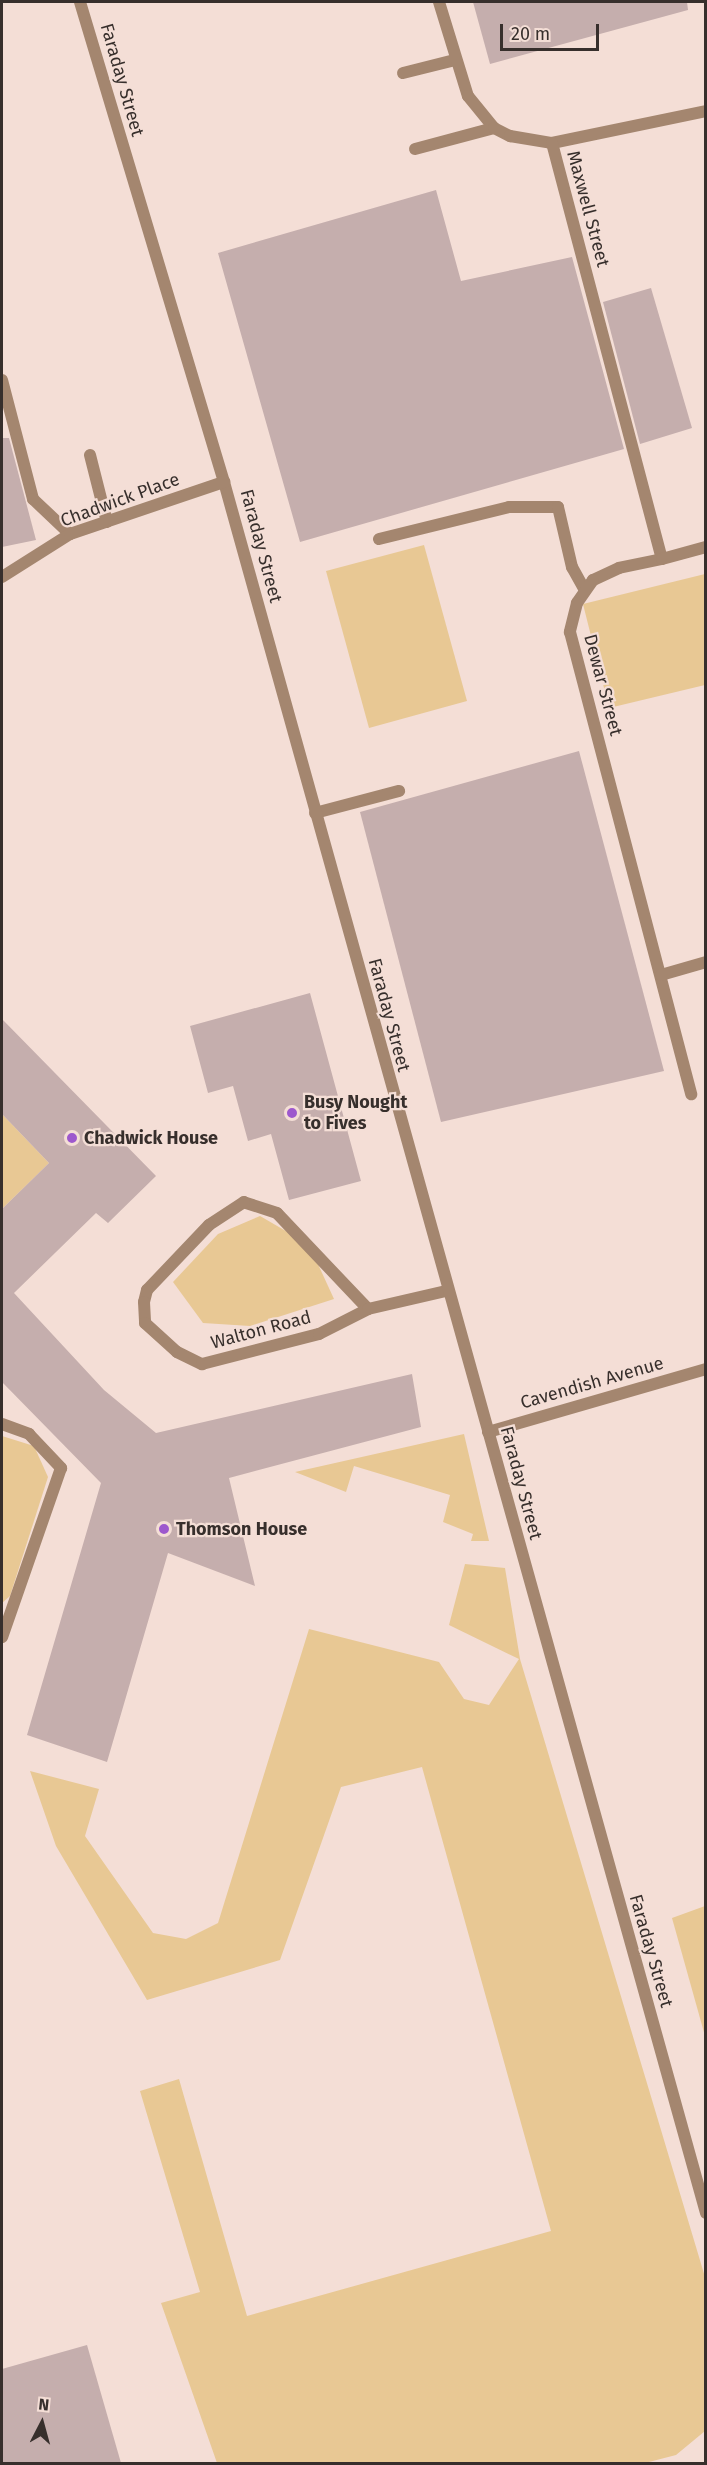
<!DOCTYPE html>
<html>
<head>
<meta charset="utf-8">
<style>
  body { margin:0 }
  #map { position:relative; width:707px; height:2465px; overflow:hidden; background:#f4ded6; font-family:"Fira Sans",sans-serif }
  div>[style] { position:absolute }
  .green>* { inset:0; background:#e8c894 }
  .building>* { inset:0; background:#c5aead }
  .lane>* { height:12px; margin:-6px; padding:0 6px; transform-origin:6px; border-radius:6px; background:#a4866f }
  .street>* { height:12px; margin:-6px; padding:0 6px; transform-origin:6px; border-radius:6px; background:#a4866f }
  .dots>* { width:16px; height:16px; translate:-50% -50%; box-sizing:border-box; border:3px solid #f4ded6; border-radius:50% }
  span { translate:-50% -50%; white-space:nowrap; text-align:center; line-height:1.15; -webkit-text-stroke:4.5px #f4ded6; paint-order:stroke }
  .street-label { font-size:18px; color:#372f2c }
  .poi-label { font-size:18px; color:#372f2c; font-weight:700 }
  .left { translate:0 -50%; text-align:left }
  .frame { position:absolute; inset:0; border:3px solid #372f2c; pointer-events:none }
  .north { position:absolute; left:12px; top:2393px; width:60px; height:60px; -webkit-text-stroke:4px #f4ded6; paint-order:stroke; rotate:6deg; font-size:16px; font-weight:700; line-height:24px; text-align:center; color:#372f2c }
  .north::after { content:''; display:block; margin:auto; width:21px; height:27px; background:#372f2c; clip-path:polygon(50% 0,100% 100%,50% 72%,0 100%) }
  .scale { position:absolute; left:500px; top:24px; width:99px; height:27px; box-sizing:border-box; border:3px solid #372f2c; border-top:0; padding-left:8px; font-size:18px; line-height:21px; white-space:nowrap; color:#372f2c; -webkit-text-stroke:4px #f4ded6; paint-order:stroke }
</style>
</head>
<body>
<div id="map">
  <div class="green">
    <i style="clip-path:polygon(424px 545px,467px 701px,369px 728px,326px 571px)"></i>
    <i style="clip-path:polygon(705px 574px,705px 685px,609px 708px,583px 604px)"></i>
    <i style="clip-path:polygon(2px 1114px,49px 1163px,2px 1209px)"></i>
    <i style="clip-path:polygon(260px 1216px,291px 1234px,317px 1262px,334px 1299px,250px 1326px,203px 1323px,173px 1282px,218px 1234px)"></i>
    <i style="clip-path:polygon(464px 1434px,489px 1541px,471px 1541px,473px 1534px,443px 1522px,450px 1495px,354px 1466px,346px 1492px,295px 1472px)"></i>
    <i style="clip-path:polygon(2px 1436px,34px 1446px,48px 1477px,10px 1596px,2px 1603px)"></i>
    <i style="clip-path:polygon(465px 1564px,505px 1568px,520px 1659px,705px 2277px,705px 2431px,676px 2455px,645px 2463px,217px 2463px,161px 2303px,200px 2292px,140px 2091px,179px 2079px,247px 2316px,551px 2231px,422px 1767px,341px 1787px,280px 1960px,147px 2000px,56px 1846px,30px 1771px,99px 1789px,85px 1836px,153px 1933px,186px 1939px,218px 1923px,309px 1629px,439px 1662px,464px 1699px,489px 1705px,519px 1659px,449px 1625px)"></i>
    <i style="clip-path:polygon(705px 1906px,706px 1906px,705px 2036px,672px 1918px)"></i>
  </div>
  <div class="building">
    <i style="clip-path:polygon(473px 2px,687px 2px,688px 10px,490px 64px)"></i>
    <i style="clip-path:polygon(436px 190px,461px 281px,572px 257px,624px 449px,300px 542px,218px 253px)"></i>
    <i style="clip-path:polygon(651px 288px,692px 428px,640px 444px,603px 302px)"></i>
    <i style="clip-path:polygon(2px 438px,9px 438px,36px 540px,2px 547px)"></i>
    <i style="clip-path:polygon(579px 751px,664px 1071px,441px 1122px,360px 812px)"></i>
    <i style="clip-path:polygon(310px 993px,361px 1181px,289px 1200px,271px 1134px,248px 1141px,233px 1086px,208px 1093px,190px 1026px)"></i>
    <i style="clip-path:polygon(2px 1019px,156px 1176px,108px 1223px,96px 1213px,14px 1293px,104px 1390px,156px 1433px,412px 1374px,421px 1427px,229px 1478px,255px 1586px,168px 1553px,107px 1762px,27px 1735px,101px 1483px,2px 1382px,2px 1209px,49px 1163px,2px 1114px)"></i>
    <i style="clip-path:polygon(87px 2345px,121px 2463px,2px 2463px,2px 2369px)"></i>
  </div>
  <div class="lane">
    <i style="left:403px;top:73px;width:54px;rotate:-14deg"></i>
    <i style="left:415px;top:149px;width:82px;rotate:-14.9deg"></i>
    <i style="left:2px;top:380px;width:123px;rotate:75.4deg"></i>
    <i style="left:33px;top:499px;width:51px;rotate:43.4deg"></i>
    <i style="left:90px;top:455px;width:69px;rotate:75.8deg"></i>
    <i style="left:379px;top:539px;width:134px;rotate:-13.8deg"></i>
    <i style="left:509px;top:507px;width:49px"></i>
    <i style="left:558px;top:507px;width:62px;rotate:76.9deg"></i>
    <i style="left:572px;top:567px;width:25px;rotate:61deg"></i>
    <i style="left:315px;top:813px;width:87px;rotate:-14.7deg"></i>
    <i style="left:368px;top:1309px;width:132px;rotate:-133.5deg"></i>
    <i style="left:277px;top:1213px;width:35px;rotate:-162deg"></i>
    <i style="left:244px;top:1202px;width:42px;rotate:146.7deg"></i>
    <i style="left:209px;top:1225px;width:90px;rotate:133.6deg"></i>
    <i style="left:147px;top:1290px;width:12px;rotate:104deg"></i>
    <i style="left:144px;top:1302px;width:21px;rotate:87deg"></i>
    <i style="left:145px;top:1323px;width:43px;rotate:42.2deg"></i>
    <i style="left:177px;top:1352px;width:28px;rotate:26deg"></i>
    <i style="left:202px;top:1364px;width:121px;rotate:-14.4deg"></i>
    <i style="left:319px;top:1334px;width:55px;rotate:-27deg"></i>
    <i style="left:368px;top:1309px;width:80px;rotate:-13deg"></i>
    <i style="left:2px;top:1424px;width:29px;rotate:20deg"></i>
    <i style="left:29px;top:1434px;width:47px;rotate:46.7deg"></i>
    <i style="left:61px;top:1468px;width:179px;rotate:109.2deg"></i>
  </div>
  <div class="street">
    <i style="left:80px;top:2px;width:501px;rotate:73.3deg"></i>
    <i style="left:224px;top:482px;width:1797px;rotate:74.44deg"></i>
    <i style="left:439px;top:2px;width:98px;rotate:72.9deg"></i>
    <i style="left:468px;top:96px;width:41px;rotate:50.9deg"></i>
    <i style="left:494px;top:128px;width:18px;rotate:27deg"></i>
    <i style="left:510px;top:136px;width:43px;rotate:9.5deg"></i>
    <i style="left:552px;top:143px;width:157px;rotate:-11.7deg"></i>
    <i style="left:552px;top:143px;width:430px;rotate:75.2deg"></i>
    <i style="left:662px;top:559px;width:44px;rotate:168.2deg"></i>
    <i style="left:619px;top:568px;width:29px;rotate:155deg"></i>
    <i style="left:593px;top:580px;width:28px;rotate:125deg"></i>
    <i style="left:577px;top:603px;width:30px;rotate:104deg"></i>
    <i style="left:570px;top:632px;width:478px;rotate:75.3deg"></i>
    <i style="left:662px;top:559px;width:46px;rotate:-15.3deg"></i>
    <i style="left:2px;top:577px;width:80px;rotate:-32.3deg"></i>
    <i style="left:70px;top:534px;width:163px;rotate:-18.7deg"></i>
    <i style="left:661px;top:975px;width:47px;rotate:-16.1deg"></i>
    <i style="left:488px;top:1432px;width:227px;rotate:-16.1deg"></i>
  </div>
  <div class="dots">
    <i style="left:292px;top:1113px;background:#9d58cd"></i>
    <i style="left:72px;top:1138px;background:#9d58cd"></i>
    <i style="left:164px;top:1529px;background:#9d58cd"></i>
  </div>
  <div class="street-label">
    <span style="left:122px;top:80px;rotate:74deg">Faraday Street</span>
    <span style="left:588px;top:209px;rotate:75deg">Maxwell Street</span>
    <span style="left:120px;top:500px;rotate:-20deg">Chadwick Place</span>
    <span style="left:261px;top:546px;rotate:75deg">Faraday Street</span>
    <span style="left:603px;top:685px;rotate:75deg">Dewar Street</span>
    <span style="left:389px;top:1015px;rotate:75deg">Faraday Street</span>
    <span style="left:261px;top:1330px;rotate:-15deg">Walton Road</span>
    <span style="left:592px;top:1383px;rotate:-16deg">Cavendish Avenue</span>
    <span style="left:521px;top:1483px;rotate:75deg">Faraday Street</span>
    <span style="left:651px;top:1951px;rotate:74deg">Faraday Street</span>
  </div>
  <div class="poi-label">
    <span class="left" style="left:304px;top:1113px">Busy Nought<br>to Fives</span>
    <span class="left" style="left:84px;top:1138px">Chadwick House</span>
    <span class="left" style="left:176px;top:1529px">Thomson House</span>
  </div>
  <div class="frame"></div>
  <div class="north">N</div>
  <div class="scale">20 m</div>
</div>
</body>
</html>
